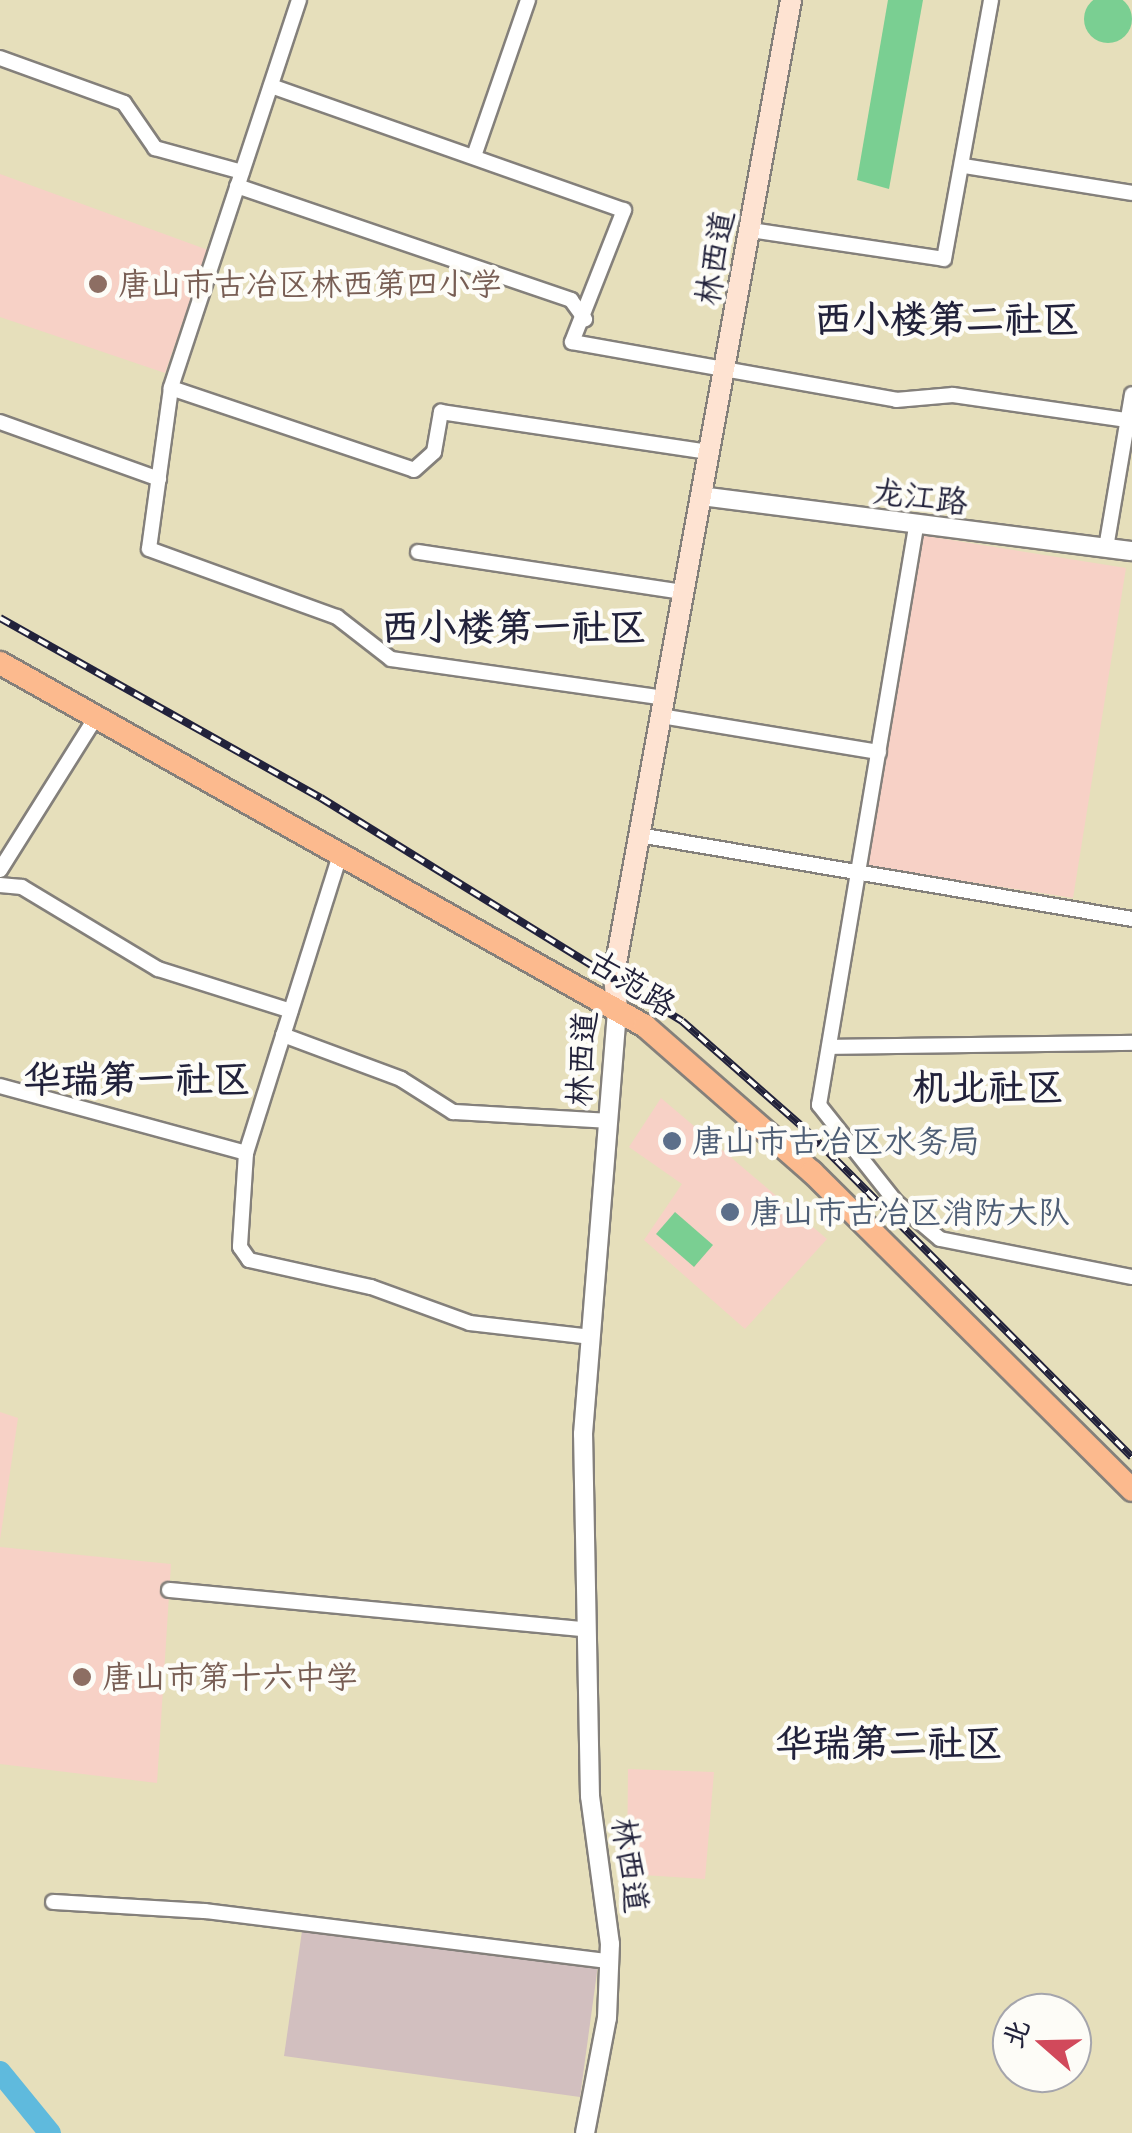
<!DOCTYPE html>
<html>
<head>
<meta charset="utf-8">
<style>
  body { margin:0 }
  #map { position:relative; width:1132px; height:2133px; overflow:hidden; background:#e6dfbb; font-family:"Patrick Hand","LXGW WenKai TC",sans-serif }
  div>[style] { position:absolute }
  .built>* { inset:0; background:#f7d1c6 }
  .industrial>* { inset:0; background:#d2bfbf }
  .green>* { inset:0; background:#7acf92 }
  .round { border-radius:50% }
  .river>* { height:22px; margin:-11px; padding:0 11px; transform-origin:11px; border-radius:11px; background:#5fbadd }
  .roads { filter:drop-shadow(2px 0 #84807b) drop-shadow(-2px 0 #84807b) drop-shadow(0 2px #84807b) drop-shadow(0 -2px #84807b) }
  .minor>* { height:14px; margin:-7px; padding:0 7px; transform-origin:7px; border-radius:7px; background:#fff }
  .tertiary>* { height:18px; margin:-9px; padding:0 9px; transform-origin:9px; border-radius:9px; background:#fff }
  .secondary>* { height:20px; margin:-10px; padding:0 10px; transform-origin:10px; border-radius:10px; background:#fee3d2 }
  .primary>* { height:22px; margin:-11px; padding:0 11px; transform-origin:11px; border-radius:11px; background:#fcba8e }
  .rail>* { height:8px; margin-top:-4px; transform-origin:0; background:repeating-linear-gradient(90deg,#fdfcf7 0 11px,#22223b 0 22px); box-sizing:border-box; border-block:2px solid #22223b }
  .dots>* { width:28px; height:28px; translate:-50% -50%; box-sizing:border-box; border:5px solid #fdfcf7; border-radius:50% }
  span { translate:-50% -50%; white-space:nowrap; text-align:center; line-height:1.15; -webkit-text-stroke:9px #fdfcf7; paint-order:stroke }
  .street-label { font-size:32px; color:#22223b }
  .education-label { font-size:32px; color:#785e54 }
  .left { translate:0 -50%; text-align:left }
  .service-label { font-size:32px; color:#4e5e75 }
  .quarter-label { font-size:38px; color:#22223b; font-weight:700 }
  .north { position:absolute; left:992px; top:1993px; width:100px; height:100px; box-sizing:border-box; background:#fdfcf7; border:2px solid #a5a5ac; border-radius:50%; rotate:290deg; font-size:28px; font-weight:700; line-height:40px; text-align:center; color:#22223b }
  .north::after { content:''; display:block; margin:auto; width:35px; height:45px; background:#d1495b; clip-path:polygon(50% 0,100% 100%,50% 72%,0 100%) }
</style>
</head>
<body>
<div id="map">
  <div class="built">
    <i style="clip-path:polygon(0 174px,208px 250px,165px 373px,0 317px)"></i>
    <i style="clip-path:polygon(920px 535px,1126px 568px,1073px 898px,868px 866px)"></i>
    <i style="clip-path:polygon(661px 1098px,827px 1239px,745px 1329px,644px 1240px,682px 1184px,629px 1147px)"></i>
    <i style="clip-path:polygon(0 1412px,18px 1418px,0 1540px)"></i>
    <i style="clip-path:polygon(0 1547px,171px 1564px,157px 1783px,0 1764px)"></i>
    <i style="clip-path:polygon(628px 1769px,714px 1772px,705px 1879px,627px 1874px)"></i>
  </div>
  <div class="industrial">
    <i style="clip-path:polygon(303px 1924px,598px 1965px,580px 2097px,284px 2056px)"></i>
  </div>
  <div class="green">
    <i class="round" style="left:1084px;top:-5px;width:48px;height:48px"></i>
    <i style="clip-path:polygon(888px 0,923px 0,889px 189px,857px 180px)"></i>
    <i style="clip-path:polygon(675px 1212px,713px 1245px,694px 1267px,656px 1234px)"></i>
  </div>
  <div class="river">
    <i style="left:0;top:2072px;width:79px;rotate:50.7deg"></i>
  </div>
  <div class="roads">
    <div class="minor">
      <i style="left:299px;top:0;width:409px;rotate:108.3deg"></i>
      <i style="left:171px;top:388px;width:162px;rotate:97.8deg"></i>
      <i style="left:149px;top:549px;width:200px;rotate:19.9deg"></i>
      <i style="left:337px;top:617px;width:68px;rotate:37.9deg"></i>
      <i style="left:391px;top:659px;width:276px;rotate:8.1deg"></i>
      <i style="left:0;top:58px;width:132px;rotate:19.9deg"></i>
      <i style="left:124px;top:103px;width:55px;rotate:55.4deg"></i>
      <i style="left:155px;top:148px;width:90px;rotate:15.4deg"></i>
      <i style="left:271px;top:86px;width:374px;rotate:19.4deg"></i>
      <i style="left:624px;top:210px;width:142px;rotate:111.5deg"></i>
      <i style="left:572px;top:342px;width:329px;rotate:10.1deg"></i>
      <i style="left:896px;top:400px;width:57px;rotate:-5deg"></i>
      <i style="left:953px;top:395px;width:176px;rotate:8.2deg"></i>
      <i style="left:474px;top:156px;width:165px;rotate:-70.9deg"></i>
      <i style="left:964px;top:166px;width:170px;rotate:9.1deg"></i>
      <i style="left:237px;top:186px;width:353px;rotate:18.8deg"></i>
      <i style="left:571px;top:300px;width:24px;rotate:54deg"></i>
      <i style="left:751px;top:230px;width:195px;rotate:8.5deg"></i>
      <i style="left:944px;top:259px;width:263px;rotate:-79.7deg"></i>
      <i style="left:171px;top:388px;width:256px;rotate:18.6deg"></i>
      <i style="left:414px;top:470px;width:27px;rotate:-42deg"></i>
      <i style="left:434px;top:452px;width:41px;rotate:-80.1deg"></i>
      <i style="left:441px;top:412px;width:272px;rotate:8.5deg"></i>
      <i style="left:0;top:422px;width:169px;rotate:19.7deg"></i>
      <i style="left:916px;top:527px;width:586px;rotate:99.53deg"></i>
      <i style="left:819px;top:1105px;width:124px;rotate:51.6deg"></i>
      <i style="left:896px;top:1202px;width:57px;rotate:40.1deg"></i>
      <i style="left:940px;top:1239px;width:196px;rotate:11.2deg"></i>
      <i style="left:1106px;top:548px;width:156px;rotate:-80.4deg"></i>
      <i style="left:418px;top:552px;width:269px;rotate:8.6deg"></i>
      <i style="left:661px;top:716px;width:221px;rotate:9.4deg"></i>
      <i style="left:639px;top:835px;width:500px;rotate:9.67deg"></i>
      <i style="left:340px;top:855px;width:312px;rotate:107.5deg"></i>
      <i style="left:246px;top:1153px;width:94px;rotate:93.7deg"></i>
      <i style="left:240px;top:1247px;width:16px;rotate:55deg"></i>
      <i style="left:249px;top:1260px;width:125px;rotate:12.5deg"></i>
      <i style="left:371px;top:1287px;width:105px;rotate:20deg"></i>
      <i style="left:470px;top:1323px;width:122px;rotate:6.6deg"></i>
      <i style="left:0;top:870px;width:181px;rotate:-57.9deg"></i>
      <i style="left:0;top:885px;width:22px;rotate:5deg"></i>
      <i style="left:22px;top:887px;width:159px;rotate:31.1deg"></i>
      <i style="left:158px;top:969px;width:139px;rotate:17.5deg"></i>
      <i style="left:283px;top:1035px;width:126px;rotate:20.4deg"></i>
      <i style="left:401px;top:1079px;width:62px;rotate:32.4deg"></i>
      <i style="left:453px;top:1112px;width:155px;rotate:3.3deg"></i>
      <i style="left:829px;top:1047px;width:303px;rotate:-0.8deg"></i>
      <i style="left:0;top:1086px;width:255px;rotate:15.2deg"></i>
      <i style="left:169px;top:1590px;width:415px;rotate:5.4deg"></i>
      <i style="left:53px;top:1902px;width:152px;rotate:3.4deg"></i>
      <i style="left:205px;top:1911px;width:407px;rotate:7.1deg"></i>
    </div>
    <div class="tertiary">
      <i style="left:701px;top:496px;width:434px;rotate:7.3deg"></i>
      <i style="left:585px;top:2133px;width:117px;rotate:-79.2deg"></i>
      <i style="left:607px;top:2018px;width:74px;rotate:-87.7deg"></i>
      <i style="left:610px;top:1944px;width:149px;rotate:-97.7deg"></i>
      <i style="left:590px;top:1796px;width:362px;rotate:-91.1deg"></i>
      <i style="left:583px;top:1434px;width:426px;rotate:-85.4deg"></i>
    </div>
    <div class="secondary">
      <i style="left:617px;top:1009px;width:35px;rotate:-95deg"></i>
      <i style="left:614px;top:974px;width:990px;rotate:-79.7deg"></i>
    </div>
    <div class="primary">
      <i style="left:0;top:663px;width:740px;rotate:29.37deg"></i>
      <i style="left:645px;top:1026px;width:222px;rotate:41.2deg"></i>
      <i style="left:812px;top:1172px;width:451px;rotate:44.8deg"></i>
    </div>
  </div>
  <div class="rail">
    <i style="left:0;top:618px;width:368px;rotate:29.3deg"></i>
    <i style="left:321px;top:798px;width:424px;rotate:31.7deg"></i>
    <i style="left:682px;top:1021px;width:164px;rotate:41.3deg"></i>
    <i style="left:805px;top:1129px;width:463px;rotate:45.1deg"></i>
  </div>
  <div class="dots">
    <i style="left:98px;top:284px;background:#8d6e63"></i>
    <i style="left:672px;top:1141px;background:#5c6f8a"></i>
    <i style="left:730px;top:1212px;background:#5c6f8a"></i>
    <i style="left:82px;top:1677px;background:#8d6e63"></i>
  </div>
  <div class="street-label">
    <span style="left:715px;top:258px;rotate:-80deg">林西道</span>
    <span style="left:920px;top:497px;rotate:7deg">龙江路</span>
    <span style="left:632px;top:983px;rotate:32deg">古范路</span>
    <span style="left:582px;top:1059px;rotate:-86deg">林西道</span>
    <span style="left:630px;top:1865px;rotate:82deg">林西道</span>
  </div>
  <div class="education-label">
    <span class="left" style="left:118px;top:284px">唐山市古冶区林西第四小学</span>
    <span class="left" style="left:102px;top:1677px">唐山市第十六中学</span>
  </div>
  <div class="service-label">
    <span class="left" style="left:692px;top:1141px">唐山市古冶区水务局</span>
    <span class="left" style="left:750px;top:1212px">唐山市古冶区消防大队</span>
  </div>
  <div class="quarter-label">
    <span style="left:947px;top:319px">西小楼第二社区</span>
    <span style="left:514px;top:627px">西小楼第一社区</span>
    <span style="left:137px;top:1079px">华瑞第一社区</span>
    <span style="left:988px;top:1087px">机北社区</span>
    <span style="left:889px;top:1743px">华瑞第二社区</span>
  </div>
  <div class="north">北</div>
</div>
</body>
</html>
